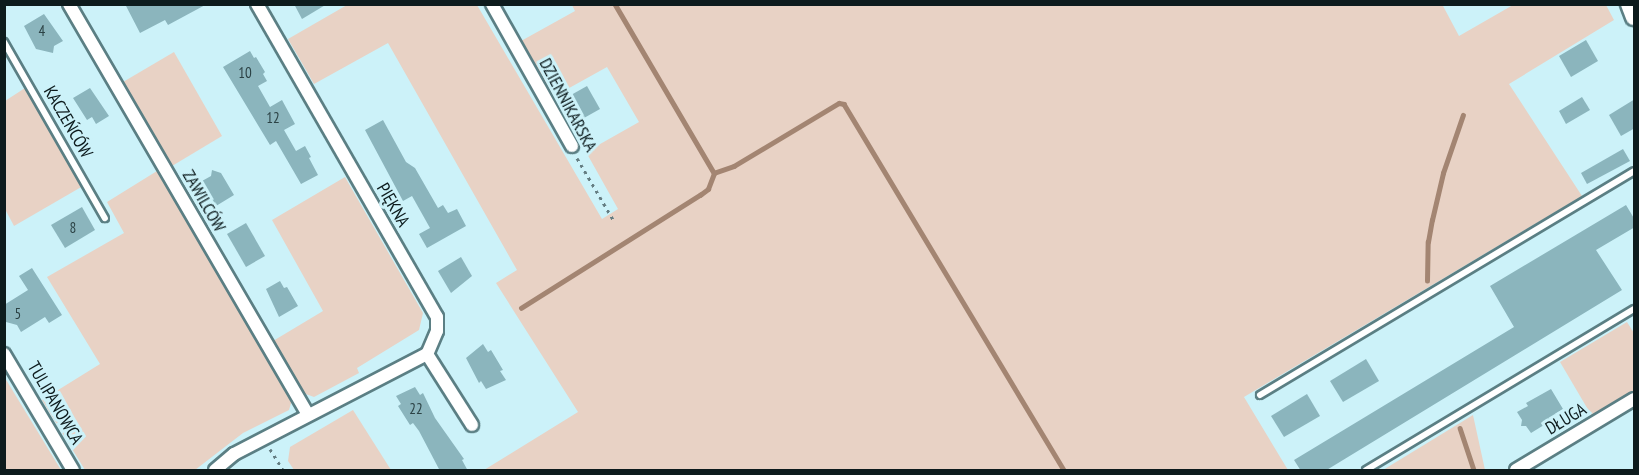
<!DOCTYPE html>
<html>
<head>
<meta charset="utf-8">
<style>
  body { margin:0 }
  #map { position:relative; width:1639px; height:475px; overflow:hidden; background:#ccf2f9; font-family:"PT Sans Narrow",sans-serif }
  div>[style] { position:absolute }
  .green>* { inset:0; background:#e8d2c5 }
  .stream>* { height:4.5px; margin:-2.25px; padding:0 2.25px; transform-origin:2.25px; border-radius:2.25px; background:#a38572 }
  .building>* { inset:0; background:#8bb5bd }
  .path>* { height:3px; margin-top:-1.5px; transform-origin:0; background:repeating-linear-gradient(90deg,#647d82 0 3px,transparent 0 7.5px) }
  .roads { filter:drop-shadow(2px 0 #5b7f84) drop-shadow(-2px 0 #5b7f84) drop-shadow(0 2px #5b7f84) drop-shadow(0 -2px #5b7f84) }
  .service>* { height:6px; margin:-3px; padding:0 3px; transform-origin:3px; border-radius:3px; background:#fff }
  .minor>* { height:12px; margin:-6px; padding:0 6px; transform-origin:6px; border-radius:6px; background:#fff }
  .tertiary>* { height:16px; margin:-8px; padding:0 8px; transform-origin:8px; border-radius:8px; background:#fff }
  span { translate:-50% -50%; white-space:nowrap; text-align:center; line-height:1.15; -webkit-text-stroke:6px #ccf2f9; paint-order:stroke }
  .number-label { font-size:15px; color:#2c4245 }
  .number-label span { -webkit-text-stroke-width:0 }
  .street-label { font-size:18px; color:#0d1b1d }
  .frame { position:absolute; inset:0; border:6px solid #0d1b1d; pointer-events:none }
</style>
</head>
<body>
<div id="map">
  <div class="green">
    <i style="clip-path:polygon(1442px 4px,1459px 36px,1513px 5px,1606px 5px,1614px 20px,1509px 84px,1582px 196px,1244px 397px,1288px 470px,484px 470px,578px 412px,496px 283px,517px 270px,388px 43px,314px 84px,288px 39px,347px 5px,477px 5px,602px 219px,618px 209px,586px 152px,639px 122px,607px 67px,553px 97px,521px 41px,575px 11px,572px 5px)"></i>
    <i style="clip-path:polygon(174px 52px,222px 136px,172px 166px,123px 82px)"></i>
    <i style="clip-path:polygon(25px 88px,83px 186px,14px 226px,5px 209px,5px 101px)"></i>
    <i style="clip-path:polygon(157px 171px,292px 400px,289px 410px,243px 433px,195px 470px,85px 470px,42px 400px,100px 364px,47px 277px,124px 233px,107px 202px)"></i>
    <i style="clip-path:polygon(345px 177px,423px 313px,419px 330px,357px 368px,359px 373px,314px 397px,303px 393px,273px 341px,323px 311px,272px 220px)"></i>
    <i style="clip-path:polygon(1627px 322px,1634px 333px,1634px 392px,1593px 418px,1560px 362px)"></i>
    <i style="clip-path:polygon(5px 378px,61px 470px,5px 470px)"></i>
    <i style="clip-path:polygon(353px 410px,391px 470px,294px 470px,288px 461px,290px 447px)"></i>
    <i style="clip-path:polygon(1473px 415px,1485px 470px,1383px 470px)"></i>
  </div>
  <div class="stream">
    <i style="left:615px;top:4px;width:196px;rotate:59.6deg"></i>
    <i style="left:714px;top:173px;width:21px;rotate:-19deg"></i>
    <i style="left:734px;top:166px;width:122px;rotate:-31deg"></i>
    <i style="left:839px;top:103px;width:5px;rotate:11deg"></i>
    <i style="left:844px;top:104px;width:427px;rotate:59deg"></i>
    <i style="left:1427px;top:281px;width:39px;rotate:-89deg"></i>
    <i style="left:1428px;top:242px;width:22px;rotate:-80deg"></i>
    <i style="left:1432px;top:220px;width:48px;rotate:-76.8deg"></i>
    <i style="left:1443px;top:173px;width:61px;rotate:-71deg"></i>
    <i style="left:521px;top:308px;width:212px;rotate:-32.3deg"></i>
    <i style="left:700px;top:195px;width:10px;rotate:-37deg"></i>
    <i style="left:708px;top:189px;width:17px;rotate:-69deg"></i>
    <i style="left:1460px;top:428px;width:44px;rotate:71.6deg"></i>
  </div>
  <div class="building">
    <i style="clip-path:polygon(125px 4px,207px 4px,168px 25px,165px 20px,140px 33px)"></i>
    <i style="clip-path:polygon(294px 4px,327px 4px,302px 19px)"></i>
    <i style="clip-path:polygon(44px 14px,63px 41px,54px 46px,53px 53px,36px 49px,24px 26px)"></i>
    <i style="clip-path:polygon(1586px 40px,1598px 61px,1571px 77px,1559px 56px)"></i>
    <i style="clip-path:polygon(250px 51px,254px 58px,256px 57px,265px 72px,263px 74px,267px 81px,258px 86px,270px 107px,282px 100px,295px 124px,284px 130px,296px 151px,305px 146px,311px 157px,309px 158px,318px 175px,301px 184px,276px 141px,270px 145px,223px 67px)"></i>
    <i style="clip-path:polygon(587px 86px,600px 109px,584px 118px,571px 95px)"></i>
    <i style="clip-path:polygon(90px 88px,109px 116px,96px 124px,92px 117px,87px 120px,73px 98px)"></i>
    <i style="clip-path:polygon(1582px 97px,1590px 110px,1566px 124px,1559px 111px)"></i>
    <i style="clip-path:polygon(1635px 99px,1635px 128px,1621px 136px,1609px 115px)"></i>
    <i style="clip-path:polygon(383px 120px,406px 162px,415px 168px,438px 208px,443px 205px,448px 213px,457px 209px,466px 226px,427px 248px,419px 234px,430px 228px,412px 196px,403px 201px,365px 130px)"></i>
    <i style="clip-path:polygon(1623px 149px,1630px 161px,1587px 184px,1581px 173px)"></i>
    <i style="clip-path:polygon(212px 170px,221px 173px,234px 195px,216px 206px,202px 181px,211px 176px)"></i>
    <i style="clip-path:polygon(1626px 205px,1635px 220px,1635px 227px,1596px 250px,1622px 290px,1325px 471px,1301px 471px,1294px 460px,1514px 327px,1490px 286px)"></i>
    <i style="clip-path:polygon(82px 207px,95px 230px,65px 248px,51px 225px)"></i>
    <i style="clip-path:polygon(246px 223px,265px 256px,246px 267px,227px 234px)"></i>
    <i style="clip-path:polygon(461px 257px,472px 276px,451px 293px,438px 271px)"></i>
    <i style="clip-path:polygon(32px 268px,62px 315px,49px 323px,45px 317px,21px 332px,17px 325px,6px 322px,4px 305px,28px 290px,19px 276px)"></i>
    <i style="clip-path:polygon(280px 281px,284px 288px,287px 287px,298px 306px,279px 317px,266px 289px)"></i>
    <i style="clip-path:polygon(483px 344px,488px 352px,491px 350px,503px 370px,500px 371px,506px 380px,486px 389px,481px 381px,479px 383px,466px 358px)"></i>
    <i style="clip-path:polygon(1366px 359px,1379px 381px,1343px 402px,1330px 381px)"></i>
    <i style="clip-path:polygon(415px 387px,420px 395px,423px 393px,435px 418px,464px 459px,462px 460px,468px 471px,440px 471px,419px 431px,413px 423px,410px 425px,398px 406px,401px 404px,396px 396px)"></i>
    <i style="clip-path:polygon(1551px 389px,1563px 409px,1555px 414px,1557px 417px,1531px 433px,1526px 426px,1521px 426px,1522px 420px,1517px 412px,1528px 406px,1526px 403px)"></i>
    <i style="clip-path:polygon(1307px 394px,1320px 416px,1284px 437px,1271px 416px)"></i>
  </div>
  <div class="path">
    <i style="left:577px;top:158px;width:73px;rotate:59.6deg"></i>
    <i style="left:270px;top:449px;width:25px;rotate:58deg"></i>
  </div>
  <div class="roads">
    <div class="service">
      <i style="left:4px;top:42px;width:203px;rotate:60.2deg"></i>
      <i style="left:1260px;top:395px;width:436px;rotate:-30.9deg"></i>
      <i style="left:1366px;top:470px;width:313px;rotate:-31deg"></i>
    </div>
    <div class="minor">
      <i style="left:69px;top:4px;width:475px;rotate:59.8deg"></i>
      <i style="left:257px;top:4px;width:361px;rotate:60.1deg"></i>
      <i style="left:437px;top:317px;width:14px;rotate:90deg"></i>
      <i style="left:437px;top:331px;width:25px;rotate:113deg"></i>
      <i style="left:492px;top:4px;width:163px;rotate:60.6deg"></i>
      <i style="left:4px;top:354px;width:135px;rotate:59.3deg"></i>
      <i style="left:427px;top:354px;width:84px;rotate:57.6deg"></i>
      <i style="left:215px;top:470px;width:25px;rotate:-40deg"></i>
      <i style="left:234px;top:454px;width:217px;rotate:-27.4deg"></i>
      <i style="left:1516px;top:470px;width:138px;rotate:-31deg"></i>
    </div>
    <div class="tertiary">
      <i style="left:1629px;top:4px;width:14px;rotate:69deg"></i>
    </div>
  </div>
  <div class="number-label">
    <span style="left:42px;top:31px">4</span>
    <span style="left:245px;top:73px">10</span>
    <span style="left:273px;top:118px">12</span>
    <span style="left:73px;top:228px">8</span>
    <span style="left:18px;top:314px">5</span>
    <span style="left:416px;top:409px">22</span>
  </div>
  <div class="street-label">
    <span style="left:568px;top:105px;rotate:62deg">DZIENNIKARSKA</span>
    <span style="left:68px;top:122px;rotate:60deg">KACZEŃCÓW</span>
    <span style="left:204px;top:201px;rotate:60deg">ZAWILCÓW</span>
    <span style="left:393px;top:205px;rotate:60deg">PIĘKNA</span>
    <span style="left:55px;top:403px;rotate:60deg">TULIPANOWCA</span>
    <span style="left:1566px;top:419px;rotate:-31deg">DŁUGA</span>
  </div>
  <div class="frame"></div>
</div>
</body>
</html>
